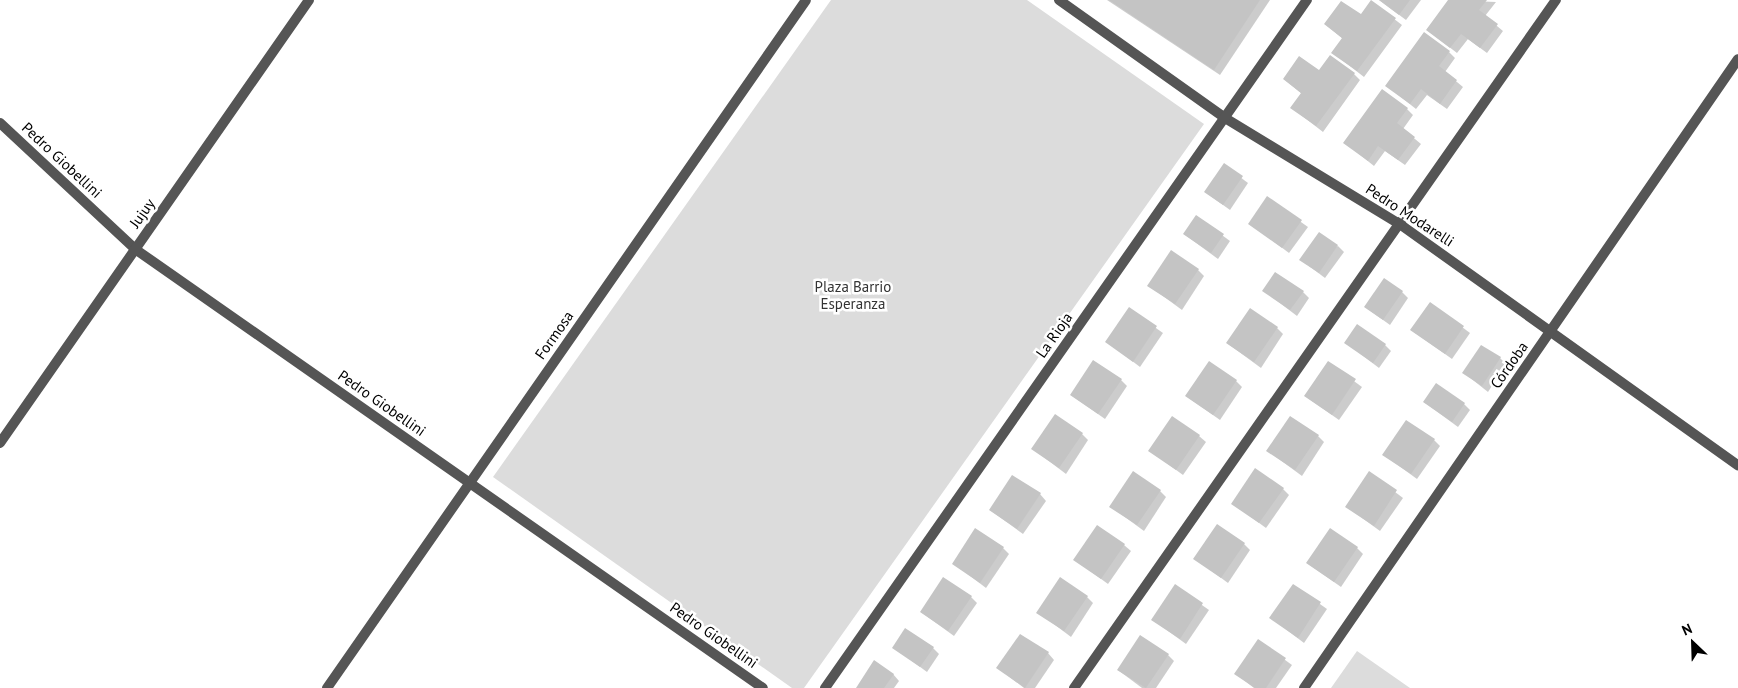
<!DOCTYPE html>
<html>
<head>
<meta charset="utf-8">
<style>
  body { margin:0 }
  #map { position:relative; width:1738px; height:688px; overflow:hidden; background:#fff; font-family:"PT Sans",sans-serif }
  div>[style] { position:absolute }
  .green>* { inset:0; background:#dcdcdc }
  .shadow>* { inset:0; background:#0003 }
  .building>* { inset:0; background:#c4c4c4 }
  .street>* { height:10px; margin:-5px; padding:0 5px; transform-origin:5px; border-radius:5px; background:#555 }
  span { translate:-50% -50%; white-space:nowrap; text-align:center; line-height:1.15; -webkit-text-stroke:5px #fff; paint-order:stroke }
  .street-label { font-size:15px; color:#000 }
  .park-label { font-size:15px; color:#333 }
  .north { position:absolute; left:1668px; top:618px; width:50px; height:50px; -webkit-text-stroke:4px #fff; paint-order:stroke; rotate:336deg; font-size:14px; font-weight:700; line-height:20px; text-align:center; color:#000 }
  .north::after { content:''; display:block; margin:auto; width:18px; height:22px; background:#000; clip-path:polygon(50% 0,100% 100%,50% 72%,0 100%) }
</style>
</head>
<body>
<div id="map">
  <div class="green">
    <i style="clip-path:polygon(831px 0,1027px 0,1204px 124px,804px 688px,792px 688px,493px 477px)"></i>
    <i style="clip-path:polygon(1357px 651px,1410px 688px,1331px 688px)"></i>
  </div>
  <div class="shadow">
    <i style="clip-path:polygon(1107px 0,1270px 0,1220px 75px)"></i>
    <i style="clip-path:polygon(1379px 0,1421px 0,1406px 20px)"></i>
    <i style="clip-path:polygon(1449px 0,1496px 2px,1485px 16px,1503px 31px,1487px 53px,1468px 39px,1457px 53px,1427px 30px)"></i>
    <i style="clip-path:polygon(1372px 2px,1402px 25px,1364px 77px,1333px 53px,1343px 39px,1325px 24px,1361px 16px)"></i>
    <i style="clip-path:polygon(1449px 52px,1455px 58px,1445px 72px,1463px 87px,1447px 109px,1427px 95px,1416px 109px,1387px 86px)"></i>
    <i style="clip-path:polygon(1320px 72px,1354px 74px,1360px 80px,1323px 132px,1292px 108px,1302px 94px,1284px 79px)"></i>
    <i style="clip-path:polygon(1407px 109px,1413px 115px,1403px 129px,1421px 144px,1405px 165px,1385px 151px,1374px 166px,1344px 142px)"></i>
    <i style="clip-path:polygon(1224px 165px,1248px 183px,1230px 210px,1205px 192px)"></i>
    <i style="clip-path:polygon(1267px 198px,1308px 227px,1289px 253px,1250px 224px)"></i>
    <i style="clip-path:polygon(1196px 216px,1230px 241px,1218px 259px,1184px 234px)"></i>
    <i style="clip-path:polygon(1338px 246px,1344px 252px,1325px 278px,1301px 260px)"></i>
    <i style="clip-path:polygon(1198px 270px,1204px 276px,1182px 310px,1148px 285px)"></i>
    <i style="clip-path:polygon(1264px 291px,1303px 292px,1309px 298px,1297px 316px)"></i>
    <i style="clip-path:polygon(1402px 292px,1408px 298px,1390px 325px,1365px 307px)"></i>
    <i style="clip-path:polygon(1430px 303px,1470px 333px,1452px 359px,1411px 330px)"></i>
    <i style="clip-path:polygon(1129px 309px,1163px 333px,1140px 367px,1107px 342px)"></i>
    <i style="clip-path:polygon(1277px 328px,1283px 334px,1261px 368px,1227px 343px)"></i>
    <i style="clip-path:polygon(1346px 343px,1385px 345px,1391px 351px,1379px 368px)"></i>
    <i style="clip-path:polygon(1500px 358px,1506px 364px,1488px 392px,1464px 373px)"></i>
    <i style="clip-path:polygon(1328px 362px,1362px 387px,1339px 420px,1305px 396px)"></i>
    <i style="clip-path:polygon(1121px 380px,1127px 386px,1105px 419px,1071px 395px)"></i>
    <i style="clip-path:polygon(1236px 381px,1242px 387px,1220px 420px,1186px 396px)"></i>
    <i style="clip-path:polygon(1424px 402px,1464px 404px,1470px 410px,1458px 427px)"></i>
    <i style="clip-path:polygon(1082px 434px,1088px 440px,1066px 474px,1033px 449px)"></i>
    <i style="clip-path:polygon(1199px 436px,1206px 442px,1183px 475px,1150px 451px)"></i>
    <i style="clip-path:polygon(1318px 436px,1324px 442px,1302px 476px,1268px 451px)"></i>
    <i style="clip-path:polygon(1434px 440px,1440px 446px,1417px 479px,1384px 455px)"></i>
    <i style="clip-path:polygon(1370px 473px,1403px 498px,1380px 531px,1347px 507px)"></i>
    <i style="clip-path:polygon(1283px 489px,1289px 495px,1266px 528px,1233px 504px)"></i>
    <i style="clip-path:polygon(1160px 491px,1166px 497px,1144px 531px,1110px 506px)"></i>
    <i style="clip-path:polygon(1040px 494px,1046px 501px,1023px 534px,990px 510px)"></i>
    <i style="clip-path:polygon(1244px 544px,1250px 550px,1228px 583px,1194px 558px)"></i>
    <i style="clip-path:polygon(1124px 545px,1131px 551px,1108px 584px,1075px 560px)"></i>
    <i style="clip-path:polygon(1003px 548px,1009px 554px,986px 588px,953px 563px)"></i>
    <i style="clip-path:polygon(1357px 548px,1363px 554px,1341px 587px,1307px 563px)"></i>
    <i style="clip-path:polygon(1293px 585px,1327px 609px,1304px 643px,1271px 618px)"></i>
    <i style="clip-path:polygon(1175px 586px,1209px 610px,1186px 644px,1153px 620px)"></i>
    <i style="clip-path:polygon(971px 597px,977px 603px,954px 636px,921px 612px)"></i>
    <i style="clip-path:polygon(1087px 597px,1093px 603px,1071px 637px,1038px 612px)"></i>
    <i style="clip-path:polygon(1259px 641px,1292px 665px,1276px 688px,1254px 688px,1236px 674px)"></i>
    <i style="clip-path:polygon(893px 647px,933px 648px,939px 654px,927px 672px)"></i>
    <i style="clip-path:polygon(1048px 653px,1054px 660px,1035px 688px,1024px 688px,998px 668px)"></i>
    <i style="clip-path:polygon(1168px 655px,1174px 661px,1156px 688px,1142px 688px,1118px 670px)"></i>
    <i style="clip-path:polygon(893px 674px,899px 681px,894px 688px,857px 688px)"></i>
  </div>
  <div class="building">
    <i style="clip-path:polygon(1109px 0,1260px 0,1214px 70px)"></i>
    <i style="clip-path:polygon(1371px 0,1396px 18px,1357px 71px,1331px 53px,1342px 38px,1324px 24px,1341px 1px,1361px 14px)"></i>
    <i style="clip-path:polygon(1379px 0,1410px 0,1399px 15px)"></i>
    <i style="clip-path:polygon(1448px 0,1487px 0,1479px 10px,1498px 24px,1480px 48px,1461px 34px,1450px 48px,1426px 30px)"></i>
    <i style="clip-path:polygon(1424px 32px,1450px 51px,1439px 66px,1457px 80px,1440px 104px,1421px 89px,1410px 104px,1385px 86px)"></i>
    <i style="clip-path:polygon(1330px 55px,1355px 73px,1316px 126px,1290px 108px,1301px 93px,1283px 79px,1299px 56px,1319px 70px)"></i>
    <i style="clip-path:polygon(1382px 89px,1408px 108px,1397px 123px,1415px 137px,1398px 160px,1378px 146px,1368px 161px,1343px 143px)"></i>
    <i style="clip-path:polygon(1224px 163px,1243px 176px,1223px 205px,1204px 192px)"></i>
    <i style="clip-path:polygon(1267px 196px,1302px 220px,1282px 248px,1248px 224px)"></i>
    <i style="clip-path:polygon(1196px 215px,1224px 234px,1211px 253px,1183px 234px)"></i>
    <i style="clip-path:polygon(1319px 232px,1338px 245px,1319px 273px,1299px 260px)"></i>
    <i style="clip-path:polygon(1171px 250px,1199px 269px,1175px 304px,1147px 286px)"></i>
    <i style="clip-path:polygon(1275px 272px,1304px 291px,1290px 310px,1262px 291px)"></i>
    <i style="clip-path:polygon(1384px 278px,1403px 291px,1383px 320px,1364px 307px)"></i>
    <i style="clip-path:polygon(1430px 302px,1464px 326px,1445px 354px,1410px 330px)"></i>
    <i style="clip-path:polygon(1129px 307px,1157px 326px,1133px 362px,1105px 342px)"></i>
    <i style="clip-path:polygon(1250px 308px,1278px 327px,1254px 362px,1226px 343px)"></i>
    <i style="clip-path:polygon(1357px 324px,1386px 344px,1373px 363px,1344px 343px)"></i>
    <i style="clip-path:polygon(1481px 345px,1501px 357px,1482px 386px,1462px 373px)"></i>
    <i style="clip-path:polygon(1093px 360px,1122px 379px,1098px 414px,1070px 395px)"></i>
    <i style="clip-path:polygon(1209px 361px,1237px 380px,1213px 415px,1185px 396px)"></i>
    <i style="clip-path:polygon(1328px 361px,1356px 379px,1332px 415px,1304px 396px)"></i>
    <i style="clip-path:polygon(1436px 383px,1465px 403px,1452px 422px,1423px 402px)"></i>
    <i style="clip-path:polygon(1055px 414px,1083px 433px,1059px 468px,1031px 449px)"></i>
    <i style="clip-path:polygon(1172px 416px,1200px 435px,1176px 470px,1148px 451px)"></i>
    <i style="clip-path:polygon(1290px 416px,1319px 435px,1295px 470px,1266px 451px)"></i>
    <i style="clip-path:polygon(1406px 420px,1435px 439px,1411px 474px,1382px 455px)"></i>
    <i style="clip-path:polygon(1255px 468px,1284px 488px,1259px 523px,1231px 504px)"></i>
    <i style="clip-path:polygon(1133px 471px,1161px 490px,1137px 525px,1109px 507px)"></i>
    <i style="clip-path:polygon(1369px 471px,1397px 490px,1374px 526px,1345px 507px)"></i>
    <i style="clip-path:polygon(1012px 475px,1041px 493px,1017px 529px,989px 510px)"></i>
    <i style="clip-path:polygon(1217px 524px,1245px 543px,1221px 578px,1193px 559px)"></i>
    <i style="clip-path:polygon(1097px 525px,1125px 544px,1101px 579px,1073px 560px)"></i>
    <i style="clip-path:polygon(975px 528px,1004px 547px,980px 583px,952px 564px)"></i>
    <i style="clip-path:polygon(1330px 528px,1358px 547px,1334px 582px,1306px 563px)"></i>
    <i style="clip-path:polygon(943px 577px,972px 596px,948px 631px,920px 612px)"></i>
    <i style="clip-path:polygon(1060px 577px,1088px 596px,1064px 631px,1036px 613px)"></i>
    <i style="clip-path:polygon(1175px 584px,1203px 603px,1180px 639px,1151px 620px)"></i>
    <i style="clip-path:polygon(1293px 584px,1321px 602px,1298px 638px,1269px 618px)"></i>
    <i style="clip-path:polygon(905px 628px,934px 647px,920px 667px,892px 648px)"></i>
    <i style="clip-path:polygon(1020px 634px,1049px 652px,1025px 688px,996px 668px)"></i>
    <i style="clip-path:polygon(1140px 635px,1169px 654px,1146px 688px,1117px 670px)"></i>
    <i style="clip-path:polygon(1258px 639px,1286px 658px,1266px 688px,1255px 688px,1234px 674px)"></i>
    <i style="clip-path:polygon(874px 660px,894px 674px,884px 688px,856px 688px)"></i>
  </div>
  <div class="street">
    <i style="left:1059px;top:0;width:204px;rotate:35.4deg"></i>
    <i style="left:1225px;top:118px;width:206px;rotate:31.3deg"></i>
    <i style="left:1401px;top:225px;width:414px;rotate:35.5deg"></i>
    <i style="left:0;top:123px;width:185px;rotate:43deg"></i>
    <i style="left:135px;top:249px;width:766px;rotate:34.96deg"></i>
    <i style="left:0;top:443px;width:540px;rotate:-55.1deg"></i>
    <i style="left:327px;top:688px;width:838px;rotate:-55.15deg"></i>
    <i style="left:825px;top:688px;width:840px;rotate:-54.99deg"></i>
    <i style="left:1074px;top:688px;width:840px;rotate:-54.99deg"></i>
    <i style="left:1304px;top:688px;width:764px;rotate:-55.39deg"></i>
  </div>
  <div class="street-label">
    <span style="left:62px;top:160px;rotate:43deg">Pedro Giobellini</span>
    <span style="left:142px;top:213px;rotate:-55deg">Jujuy</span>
    <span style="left:1410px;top:215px;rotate:33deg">Pedro Modarelli</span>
    <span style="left:554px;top:335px;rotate:-55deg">Formosa</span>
    <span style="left:1054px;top:335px;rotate:-55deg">La Rioja</span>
    <span style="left:1509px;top:365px;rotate:-55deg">Córdoba</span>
    <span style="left:382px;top:403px;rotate:35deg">Pedro Giobellini</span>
    <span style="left:714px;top:635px;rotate:35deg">Pedro Giobellini</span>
  </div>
  <div class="park-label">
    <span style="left:853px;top:295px">Plaza Barrio<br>Esperanza</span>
  </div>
  <div class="north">N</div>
</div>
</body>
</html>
